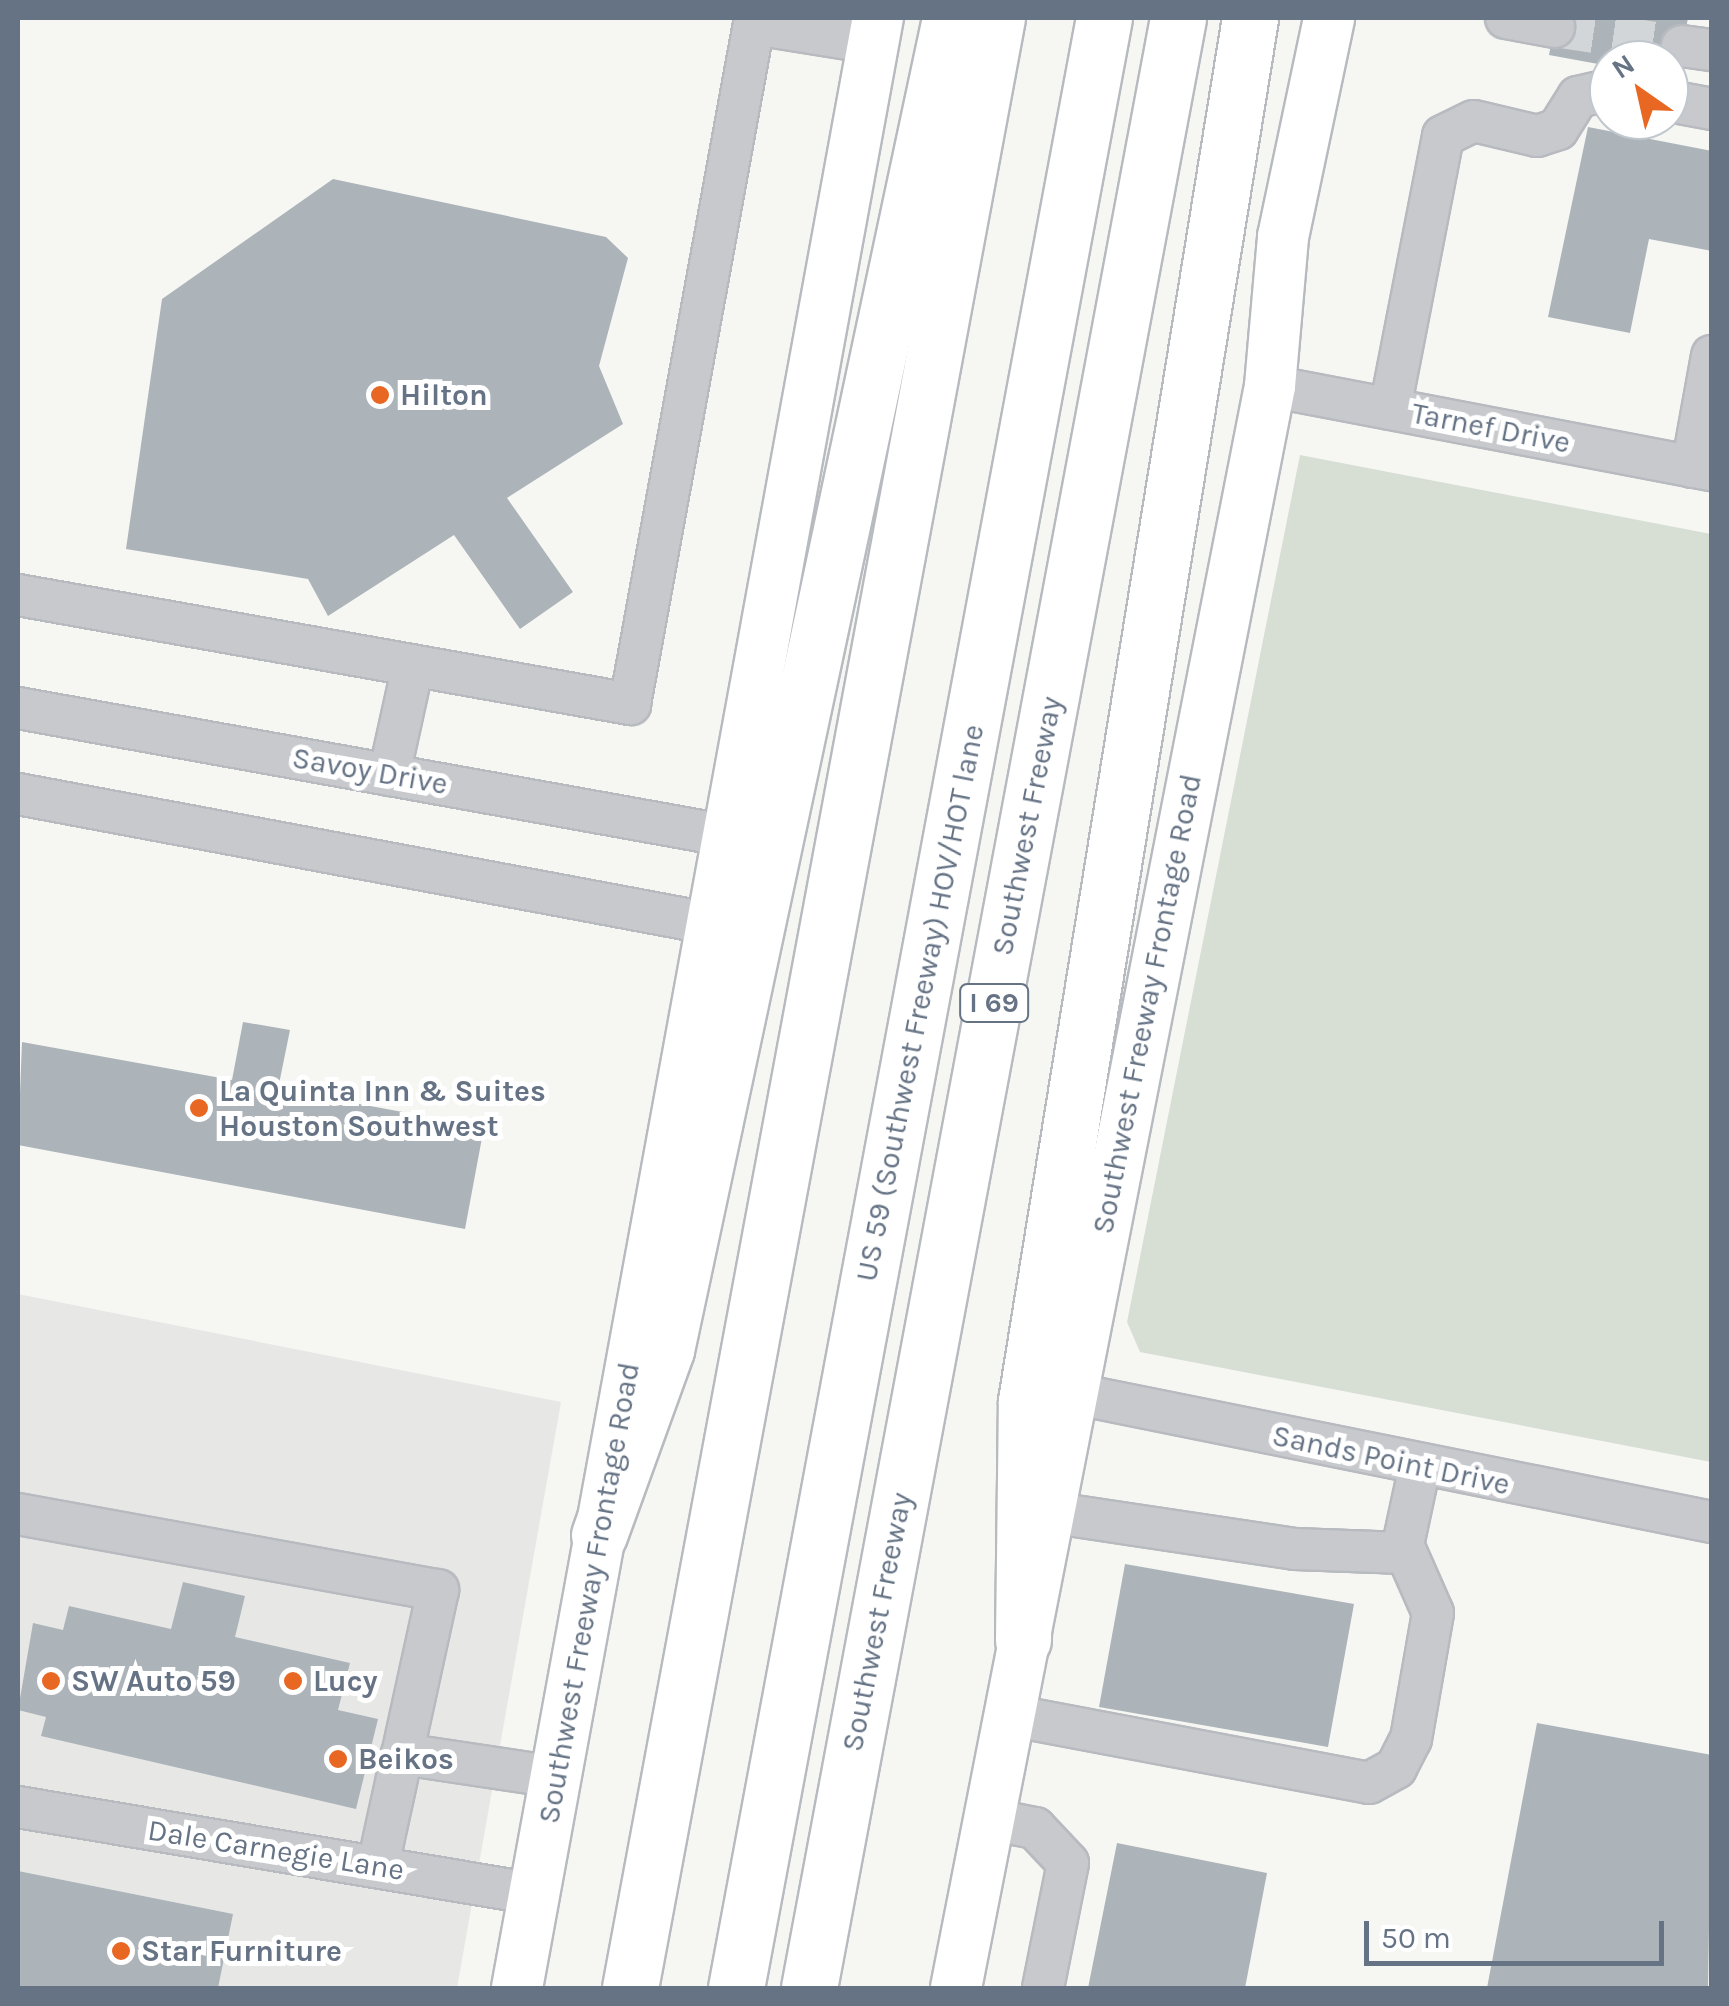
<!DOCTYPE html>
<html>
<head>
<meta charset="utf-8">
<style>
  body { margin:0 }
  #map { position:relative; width:1729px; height:2006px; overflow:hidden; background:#f6f7f3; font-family:Karla,sans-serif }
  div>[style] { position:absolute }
  .built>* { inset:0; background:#e7e8e6 }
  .green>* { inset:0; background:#d7ded4 }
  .building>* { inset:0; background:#acb3b9 }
  .minor-tunnel>* { height:40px; margin-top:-20px; transform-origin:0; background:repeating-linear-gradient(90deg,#d2d6d8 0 40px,transparent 0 60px) }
  .roads { filter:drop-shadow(2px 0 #b7babf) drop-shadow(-2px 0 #b7babf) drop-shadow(0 2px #b7babf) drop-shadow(0 -2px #b7babf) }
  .minor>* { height:40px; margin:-20px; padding:0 20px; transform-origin:20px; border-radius:20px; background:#c7c9cd }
  .major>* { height:50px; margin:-25px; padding:0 25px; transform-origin:25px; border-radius:25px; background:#fff }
  .highway>* { height:55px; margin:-27.5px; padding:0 27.5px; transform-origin:27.5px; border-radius:27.5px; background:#fff }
  .dots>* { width:28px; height:28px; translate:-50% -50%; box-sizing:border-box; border:5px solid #fff; border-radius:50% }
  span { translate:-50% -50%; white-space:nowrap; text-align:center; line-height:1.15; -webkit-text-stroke:10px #fff; paint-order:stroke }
  .shield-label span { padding:2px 8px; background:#fff; border:2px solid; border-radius:8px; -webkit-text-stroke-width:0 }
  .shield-label { font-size:28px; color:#657385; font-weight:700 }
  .poi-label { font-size:30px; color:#657385; font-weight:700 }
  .left { translate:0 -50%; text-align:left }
  .street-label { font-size:30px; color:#657385 }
  .frame { position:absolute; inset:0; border:20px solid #657385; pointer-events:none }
  .north { position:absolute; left:1589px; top:40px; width:100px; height:100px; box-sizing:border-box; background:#fff; border:2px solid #c1c7ce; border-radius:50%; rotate:326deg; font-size:28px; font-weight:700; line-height:40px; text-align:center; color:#657385 }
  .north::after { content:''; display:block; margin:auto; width:35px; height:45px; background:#e76723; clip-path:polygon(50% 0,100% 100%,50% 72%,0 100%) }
  .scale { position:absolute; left:1364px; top:1921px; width:300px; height:45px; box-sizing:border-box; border:5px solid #657385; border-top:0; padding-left:12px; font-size:30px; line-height:35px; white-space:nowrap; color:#657385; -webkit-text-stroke:8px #fff; paint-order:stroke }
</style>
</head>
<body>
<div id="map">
  <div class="built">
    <i style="clip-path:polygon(18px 1294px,561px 1402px,457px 1988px,18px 1988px)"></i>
  </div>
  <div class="green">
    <i style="clip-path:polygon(1300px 455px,1711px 534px,1711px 1462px,1140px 1352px,1127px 1322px)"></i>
  </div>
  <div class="building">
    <i style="clip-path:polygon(1556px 18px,1688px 18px,1676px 79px,1669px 60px,1609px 66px,1549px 55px)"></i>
    <i style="clip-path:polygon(1588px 127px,1712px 151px,1712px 251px,1649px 239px,1630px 333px,1548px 317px)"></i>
    <i style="clip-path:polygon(333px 179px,606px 237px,628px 258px,599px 366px,623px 424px,507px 498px,573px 592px,520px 629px,454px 535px,328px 616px,308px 579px,126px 549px,162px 299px)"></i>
    <i style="clip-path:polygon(243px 1022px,290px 1030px,278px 1089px,484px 1127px,465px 1229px,18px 1145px,22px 1042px,232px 1080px)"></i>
    <i style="clip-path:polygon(1125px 1564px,1354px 1604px,1328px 1747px,1099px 1707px)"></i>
    <i style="clip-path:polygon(183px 1582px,245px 1596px,235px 1637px,350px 1663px,338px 1710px,378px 1719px,356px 1809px,41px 1736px,46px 1717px,18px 1710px,33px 1623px,63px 1630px,69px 1606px,171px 1629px)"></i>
    <i style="clip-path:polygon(1537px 1723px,1712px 1755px,1708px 1988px,1487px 1988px)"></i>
    <i style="clip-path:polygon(1117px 1843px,1267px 1873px,1245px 1988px,1088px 1988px)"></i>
    <i style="clip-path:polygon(18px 1871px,233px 1914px,218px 1988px,18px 1988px)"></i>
  </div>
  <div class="minor-tunnel">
    <i style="left:1554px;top:27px;width:129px;rotate:8.4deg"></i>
  </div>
  <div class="roads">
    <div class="minor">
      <i style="left:1506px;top:18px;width:49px;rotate:10.6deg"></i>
      <i style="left:754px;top:24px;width:121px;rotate:9.1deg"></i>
      <i style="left:1682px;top:46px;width:30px;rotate:8deg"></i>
      <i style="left:1669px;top:101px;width:44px;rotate:10.5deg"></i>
      <i style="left:1270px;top:386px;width:450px;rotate:10.8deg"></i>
      <i style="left:1390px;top:409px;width:278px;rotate:-79deg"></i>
      <i style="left:1443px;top:136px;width:34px;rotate:-26deg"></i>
      <i style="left:1474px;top:121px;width:65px;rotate:13.4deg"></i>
      <i style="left:1537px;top:136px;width:22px;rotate:-18deg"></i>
      <i style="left:1558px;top:129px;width:38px;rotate:-58deg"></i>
      <i style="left:1578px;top:97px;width:32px;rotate:-13deg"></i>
      <i style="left:1692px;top:467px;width:113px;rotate:-79.8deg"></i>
      <i style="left:18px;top:595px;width:622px;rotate:10.1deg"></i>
      <i style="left:630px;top:704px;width:697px;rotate:-79.67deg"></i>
      <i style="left:18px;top:708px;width:716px;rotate:10.21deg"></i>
      <i style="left:389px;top:775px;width:112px;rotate:-77.6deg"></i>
      <i style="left:18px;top:794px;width:701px;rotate:10.6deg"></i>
      <i style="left:1071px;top:1393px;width:654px;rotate:11.38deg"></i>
      <i style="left:1048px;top:1512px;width:250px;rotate:8.5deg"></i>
      <i style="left:1295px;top:1549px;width:109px;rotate:2.1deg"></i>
      <i style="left:18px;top:1514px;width:427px;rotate:10.3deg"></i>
      <i style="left:438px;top:1590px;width:282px;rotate:102.3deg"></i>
      <i style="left:1009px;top:1715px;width:366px;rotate:10.7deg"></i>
      <i style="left:1369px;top:1783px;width:31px;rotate:-29deg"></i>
      <i style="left:1396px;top:1768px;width:33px;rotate:-63deg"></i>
      <i style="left:1411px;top:1739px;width:128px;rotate:-80.1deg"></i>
      <i style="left:1433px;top:1613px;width:74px;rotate:-113.8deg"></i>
      <i style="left:1403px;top:1545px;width:81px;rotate:-77.9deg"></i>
      <i style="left:402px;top:1754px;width:156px;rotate:8.5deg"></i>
      <i style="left:18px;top:1807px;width:524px;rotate:9.55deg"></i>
      <i style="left:989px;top:1819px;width:47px;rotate:11.1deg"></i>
      <i style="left:1035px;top:1828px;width:48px;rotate:46.7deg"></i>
      <i style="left:1068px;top:1863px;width:127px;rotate:101.3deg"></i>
    </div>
    <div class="major">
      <i style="left:517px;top:1988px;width:2003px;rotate:-79.62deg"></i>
      <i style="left:956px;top:1988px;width:1632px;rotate:-78.91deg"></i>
      <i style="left:1270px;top:386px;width:150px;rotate:-85deg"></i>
      <i style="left:1283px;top:237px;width:224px;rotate:-78.1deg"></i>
    </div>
    <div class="highway">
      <i style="left:599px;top:1535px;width:197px;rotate:-70.1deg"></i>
      <i style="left:666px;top:1350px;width:1362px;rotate:-77.96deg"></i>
      <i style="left:1023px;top:1640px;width:239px;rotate:-89.3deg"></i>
      <i style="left:1026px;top:1401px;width:1401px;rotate:-80.8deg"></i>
      <i style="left:630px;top:1988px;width:2004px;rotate:-79.45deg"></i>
      <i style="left:736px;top:1988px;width:2004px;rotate:-79.42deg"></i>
      <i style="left:809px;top:1988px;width:2004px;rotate:-79.39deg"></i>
    </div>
  </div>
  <div class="dots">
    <i style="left:380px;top:395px;background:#e76723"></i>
    <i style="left:199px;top:1108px;background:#e76723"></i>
    <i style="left:51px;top:1681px;background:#e76723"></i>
    <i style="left:293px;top:1681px;background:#e76723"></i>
    <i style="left:338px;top:1759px;background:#e76723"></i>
    <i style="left:121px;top:1951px;background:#e76723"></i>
  </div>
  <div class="shield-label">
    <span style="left:994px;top:1003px">I 69</span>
  </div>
  <div class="poi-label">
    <span class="left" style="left:400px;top:395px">Hilton</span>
    <span class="left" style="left:219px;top:1108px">La Quinta Inn &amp; Suites<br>Houston Southwest</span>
    <span class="left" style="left:71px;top:1681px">SW Auto 59</span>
    <span class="left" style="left:313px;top:1681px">Lucy</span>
    <span class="left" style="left:358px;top:1759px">Beikos</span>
    <span class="left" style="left:141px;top:1951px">Star Furniture</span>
  </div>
  <div class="street-label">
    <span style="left:1491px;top:428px;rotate:11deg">Tarnef Drive</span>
    <span style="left:370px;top:771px;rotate:10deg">Savoy Drive</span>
    <span style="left:1027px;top:826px;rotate:-79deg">Southwest Freeway</span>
    <span style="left:920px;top:1003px;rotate:-79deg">US 59 (Southwest Freeway) HOV/HOT lane</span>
    <span style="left:1147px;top:1004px;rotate:-79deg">Southwest Freeway Frontage Road</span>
    <span style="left:1391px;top:1460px;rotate:12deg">Sands Point Drive</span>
    <span style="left:589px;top:1593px;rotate:-80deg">Southwest Freeway Frontage Road</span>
    <span style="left:877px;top:1622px;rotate:-79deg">Southwest Freeway</span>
    <span style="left:276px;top:1850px;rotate:9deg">Dale Carnegie Lane</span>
  </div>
  <div class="frame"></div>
  <div class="north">N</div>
  <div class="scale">50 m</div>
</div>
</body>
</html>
